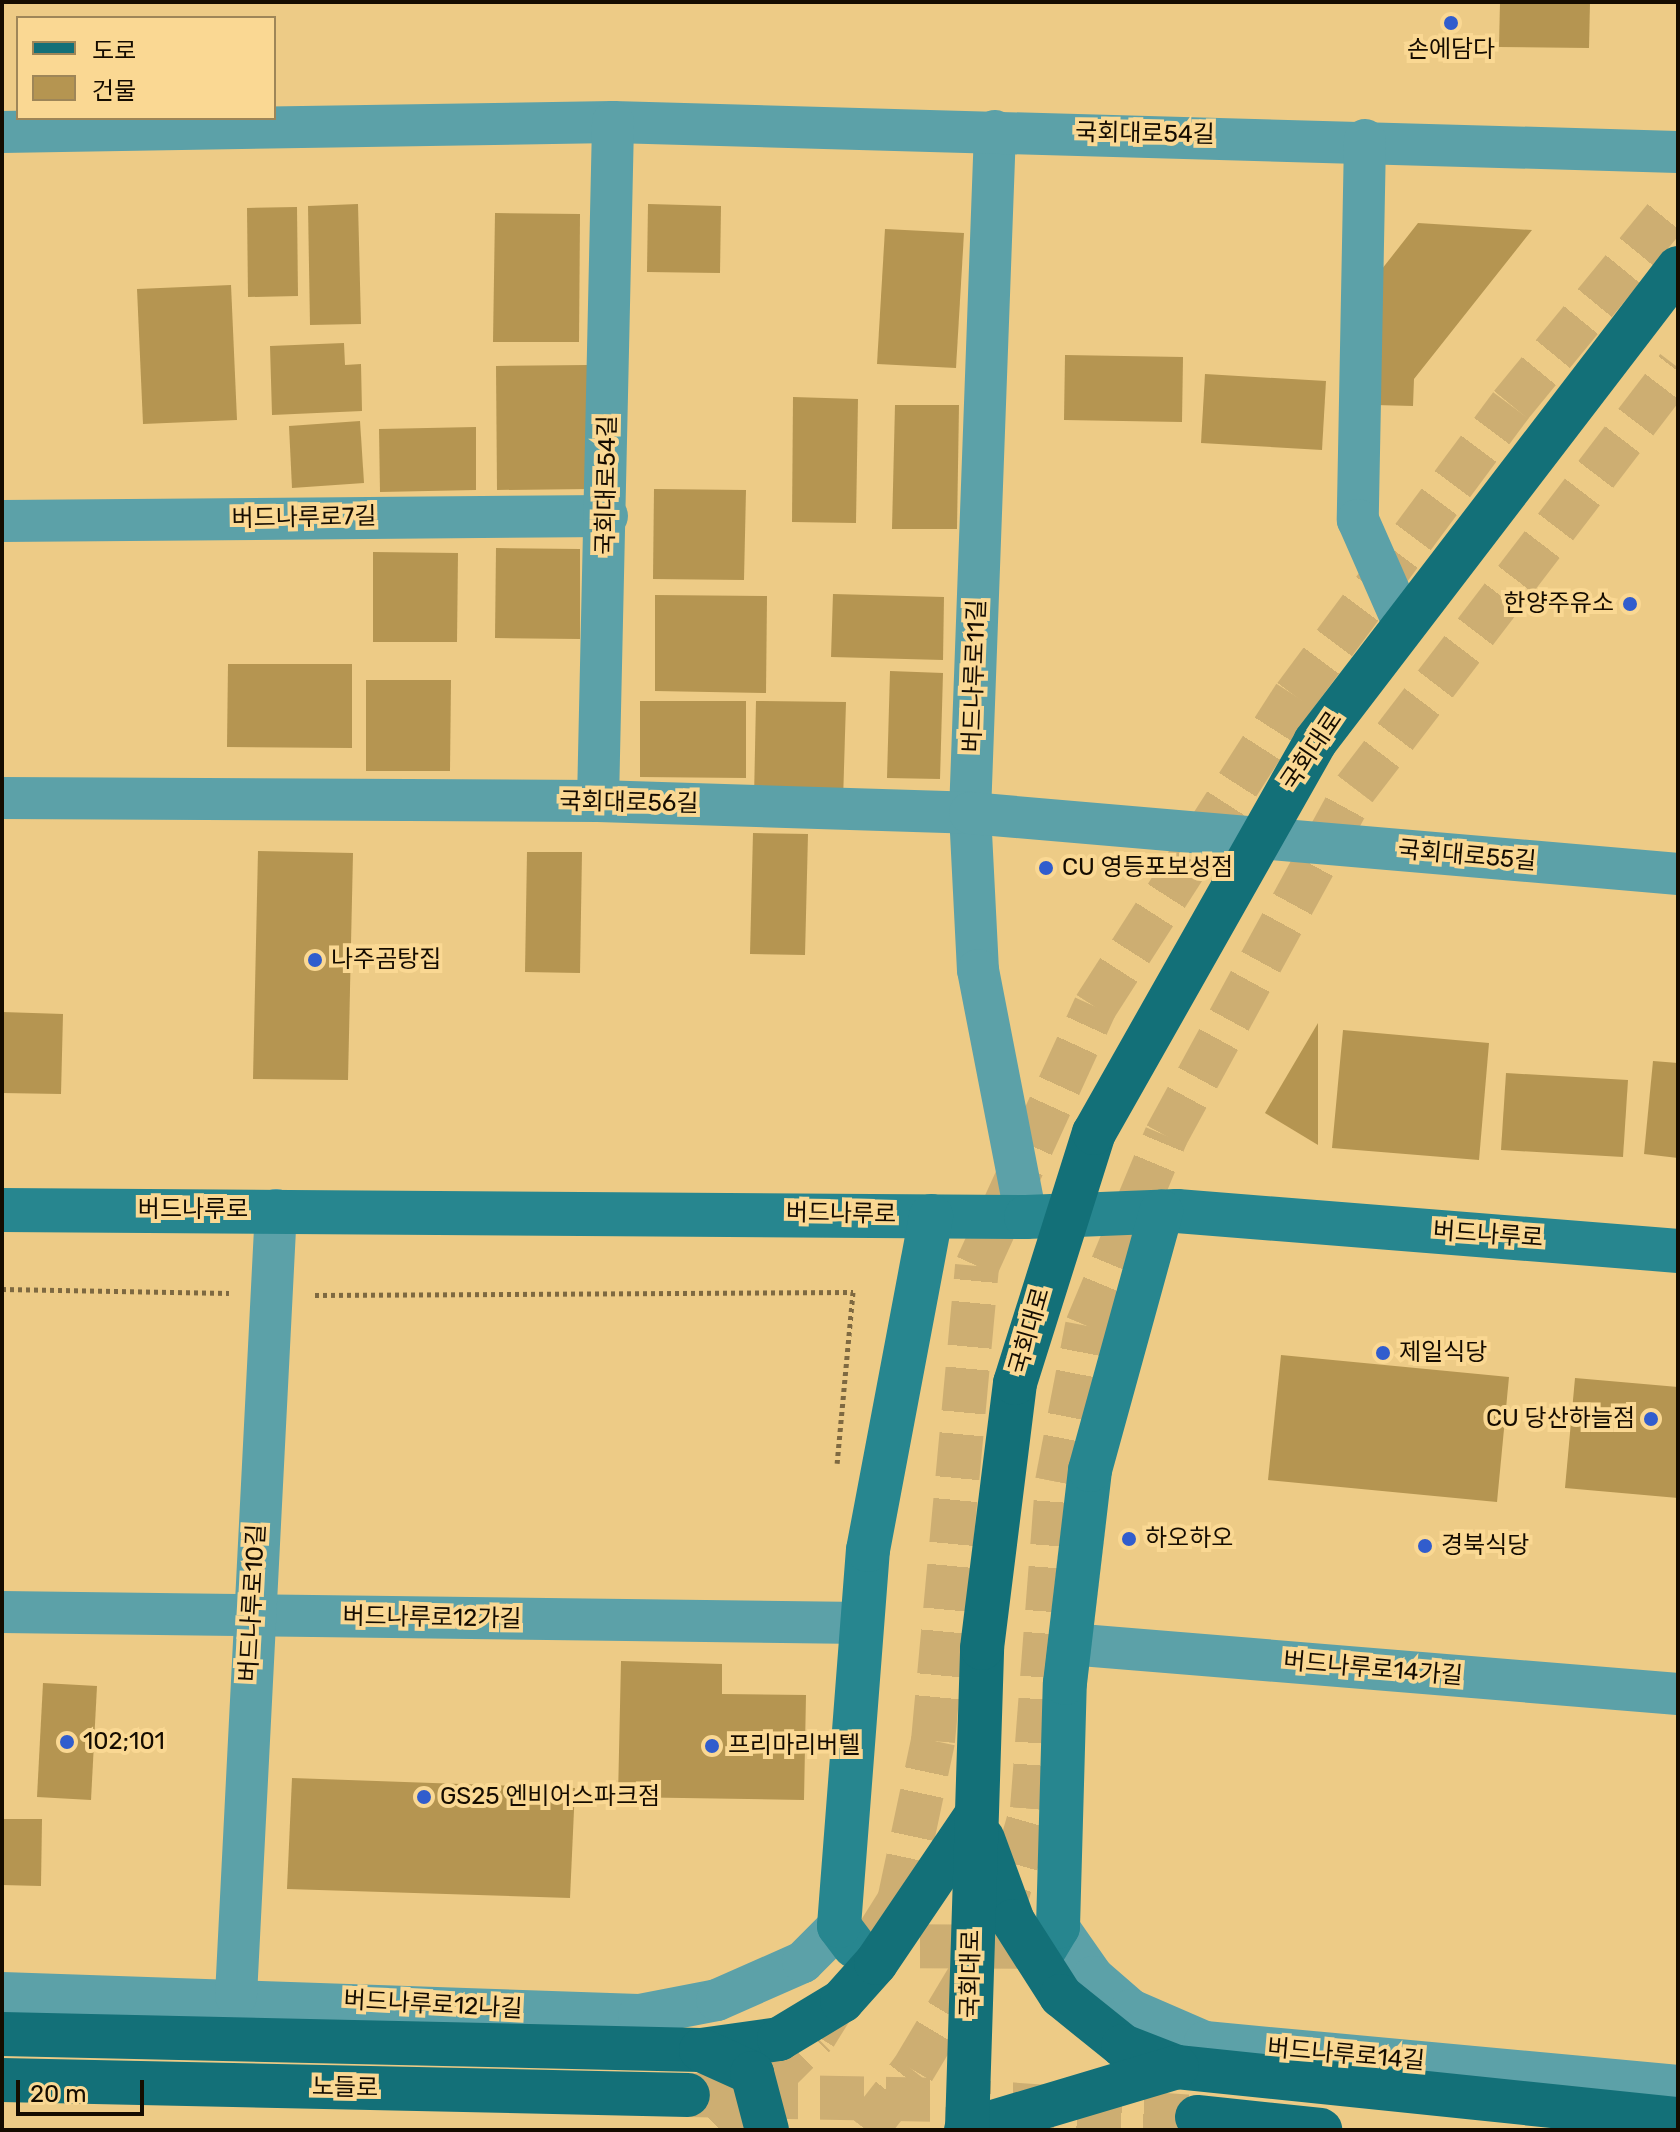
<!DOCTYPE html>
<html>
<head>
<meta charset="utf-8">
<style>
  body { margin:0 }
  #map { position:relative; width:1680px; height:2132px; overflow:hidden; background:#edcb86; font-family:Rubik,"Noto Sans KR",sans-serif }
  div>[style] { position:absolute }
  .building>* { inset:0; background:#b59551 }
  .secondary-tunnel>* { height:44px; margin-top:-22px; transform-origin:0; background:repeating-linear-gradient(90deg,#cdae72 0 44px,transparent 0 66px) }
  .primary-tunnel>* { height:44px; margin-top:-22px; transform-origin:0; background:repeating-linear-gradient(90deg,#cdae72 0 44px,transparent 0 66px) }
  .highway-tunnel>* { height:44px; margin-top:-22px; transform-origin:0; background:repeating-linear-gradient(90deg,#cdae72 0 44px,transparent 0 66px) }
  .path>* { height:5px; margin-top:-2.5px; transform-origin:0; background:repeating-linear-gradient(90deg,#7e6941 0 4px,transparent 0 8px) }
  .street>* { height:42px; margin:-21px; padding:0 21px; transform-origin:21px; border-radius:21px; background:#5ca1a8 }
  .secondary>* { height:44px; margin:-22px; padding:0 22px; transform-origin:22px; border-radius:22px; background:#27868f }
  .primary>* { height:44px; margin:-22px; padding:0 22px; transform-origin:22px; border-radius:22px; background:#137078 }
  .dots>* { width:22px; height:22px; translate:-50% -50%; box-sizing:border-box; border:4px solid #fad893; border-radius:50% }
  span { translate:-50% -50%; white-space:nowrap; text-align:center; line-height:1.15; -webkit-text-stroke:8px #fad893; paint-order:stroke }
  .poi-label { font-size:24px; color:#150c00 }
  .right { translate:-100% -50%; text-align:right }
  .left { translate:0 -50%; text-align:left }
  .street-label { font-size:24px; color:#150c00 }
  .frame { position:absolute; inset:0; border:4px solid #150c00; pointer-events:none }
  .legend { position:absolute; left:16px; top:16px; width:260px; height:104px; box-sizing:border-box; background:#fad893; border:2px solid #9e8658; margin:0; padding:10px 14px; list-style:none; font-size:24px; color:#150c00 }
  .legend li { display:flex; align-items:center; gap:16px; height:40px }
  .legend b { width:40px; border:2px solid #9e8658 }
  .scale { position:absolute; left:16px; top:2080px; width:128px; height:36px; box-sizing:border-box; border:4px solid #150c00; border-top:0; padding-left:10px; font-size:24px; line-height:28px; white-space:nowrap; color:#150c00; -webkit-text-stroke:6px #fad893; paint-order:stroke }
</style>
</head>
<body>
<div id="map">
  <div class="building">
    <i style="clip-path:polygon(1500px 2px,1590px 2px,1589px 48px,1499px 47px)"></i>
    <i style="clip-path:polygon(358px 204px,361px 324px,310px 325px,308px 206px)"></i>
    <i style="clip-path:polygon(648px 204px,721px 206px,720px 273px,647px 272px)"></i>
    <i style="clip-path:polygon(297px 207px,298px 296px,248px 297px,247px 208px)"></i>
    <i style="clip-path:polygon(495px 213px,580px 214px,579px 342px,493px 342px)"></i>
    <i style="clip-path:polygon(1418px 223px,1532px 230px,1414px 379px,1413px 406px,1375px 405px,1378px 274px)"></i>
    <i style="clip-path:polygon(885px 229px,964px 233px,956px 368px,877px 364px)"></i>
    <i style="clip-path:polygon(231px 285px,237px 420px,143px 424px,137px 289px)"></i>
    <i style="clip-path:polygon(344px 343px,345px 365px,361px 364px,362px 411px,272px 415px,270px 346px)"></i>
    <i style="clip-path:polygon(1065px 355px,1183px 357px,1182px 422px,1064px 420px)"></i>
    <i style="clip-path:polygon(588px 365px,590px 489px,497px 490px,496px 366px)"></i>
    <i style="clip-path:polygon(1205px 374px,1326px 381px,1322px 450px,1201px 443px)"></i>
    <i style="clip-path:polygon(793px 397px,858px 399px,856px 523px,792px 522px)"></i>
    <i style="clip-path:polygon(895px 405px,959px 405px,957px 529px,892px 529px)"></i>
    <i style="clip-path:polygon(360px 421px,364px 483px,292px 488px,289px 426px)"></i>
    <i style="clip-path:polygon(476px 427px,476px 490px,380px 492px,379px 429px)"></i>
    <i style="clip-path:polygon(654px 489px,746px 490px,744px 580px,653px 579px)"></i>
    <i style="clip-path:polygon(496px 548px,580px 549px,580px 639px,495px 638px)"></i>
    <i style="clip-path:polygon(373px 552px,458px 553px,457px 642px,373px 642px)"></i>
    <i style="clip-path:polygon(833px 594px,944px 597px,943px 660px,831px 657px)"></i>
    <i style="clip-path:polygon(655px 595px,767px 596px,766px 693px,655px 691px)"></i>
    <i style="clip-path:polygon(228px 664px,352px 664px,352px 748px,227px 747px)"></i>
    <i style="clip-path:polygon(890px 671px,943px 673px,940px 779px,887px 778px)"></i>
    <i style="clip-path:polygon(366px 680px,451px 680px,450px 771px,366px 771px)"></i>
    <i style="clip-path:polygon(640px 701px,746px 701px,746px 778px,640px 777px)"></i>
    <i style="clip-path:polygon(756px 701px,846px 702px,843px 801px,754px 799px)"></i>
    <i style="clip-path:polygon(753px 833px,808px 834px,805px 955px,750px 954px)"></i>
    <i style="clip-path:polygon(258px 851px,353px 853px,348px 1080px,253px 1079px)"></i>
    <i style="clip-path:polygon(527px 852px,582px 852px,580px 973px,525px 972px)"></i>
    <i style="clip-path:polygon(2px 1012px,63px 1014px,61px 1094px,2px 1093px)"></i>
    <i style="clip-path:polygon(1318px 1023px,1318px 1145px,1265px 1113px)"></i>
    <i style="clip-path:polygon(1343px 1030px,1489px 1043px,1479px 1160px,1332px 1148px)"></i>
    <i style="clip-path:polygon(1653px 1061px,1678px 1063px,1678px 1158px,1644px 1154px)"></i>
    <i style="clip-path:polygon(1506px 1073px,1628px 1080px,1623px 1157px,1501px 1150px)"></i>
    <i style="clip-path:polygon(1281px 1355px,1509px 1377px,1497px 1502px,1268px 1480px)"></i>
    <i style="clip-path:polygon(1575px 1378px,1678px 1387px,1678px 1498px,1565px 1488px)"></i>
    <i style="clip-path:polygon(621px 1661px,722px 1664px,722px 1694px,806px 1695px,804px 1800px,618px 1797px)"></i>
    <i style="clip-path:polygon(43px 1683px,97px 1686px,91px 1800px,37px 1797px)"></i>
    <i style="clip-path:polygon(292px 1778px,575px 1788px,570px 1898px,287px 1889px)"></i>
    <i style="clip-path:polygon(2px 1819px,42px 1819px,41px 1886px,2px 1885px)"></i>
  </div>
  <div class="secondary-tunnel">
    <i style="left:854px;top:1946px;width:192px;rotate:0.3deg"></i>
  </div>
  <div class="primary-tunnel">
    <i style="left:688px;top:2095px;width:258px;rotate:1.1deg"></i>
    <i style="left:946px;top:2100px;width:252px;rotate:3.9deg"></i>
  </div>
  <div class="highway-tunnel">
    <i style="left:877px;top:1936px;width:41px;rotate:-57.8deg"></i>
    <i style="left:899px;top:1901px;width:164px;rotate:-78deg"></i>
    <i style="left:933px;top:1741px;width:477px;rotate:-84.7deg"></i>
    <i style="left:977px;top:1266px;width:285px;rotate:-65.5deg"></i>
    <i style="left:1095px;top:1007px;width:370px;rotate:-57.3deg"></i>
    <i style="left:1295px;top:696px;width:362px;rotate:-53.4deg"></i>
    <i style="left:1511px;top:405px;width:263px;rotate:-50.6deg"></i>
    <i style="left:720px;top:2130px;width:134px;rotate:-45deg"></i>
    <i style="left:815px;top:2035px;width:32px;rotate:-58deg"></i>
    <i style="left:866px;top:2130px;width:76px;rotate:-51.9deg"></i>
    <i style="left:913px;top:2070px;width:165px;rotate:-59.1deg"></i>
    <i style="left:998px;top:1928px;width:124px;rotate:-74.1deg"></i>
    <i style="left:1032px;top:1809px;width:328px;rotate:-85.6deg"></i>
    <i style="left:1057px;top:1482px;width:159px;rotate:-79.1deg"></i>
    <i style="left:1087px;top:1326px;width:206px;rotate:-67.4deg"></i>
    <i style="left:1166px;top:1136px;width:395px;rotate:-61.4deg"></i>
    <i style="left:1355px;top:789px;width:531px;rotate:-52.57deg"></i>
  </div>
  <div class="path">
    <i style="left:2px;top:1289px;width:227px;rotate:1deg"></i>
    <i style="left:315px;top:1295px;width:538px;rotate:-0.32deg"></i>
    <i style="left:853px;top:1292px;width:172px;rotate:95.3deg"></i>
  </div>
  <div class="street">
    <i style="left:995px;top:131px;width:682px;rotate:92.1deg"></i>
    <i style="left:970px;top:813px;width:157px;rotate:87.1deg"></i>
    <i style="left:978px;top:970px;width:252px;rotate:79deg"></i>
    <i style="left:2px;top:132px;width:611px;rotate:-0.94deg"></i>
    <i style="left:613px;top:122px;width:1065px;rotate:1.61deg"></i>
    <i style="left:1365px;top:140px;width:380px;rotate:91.1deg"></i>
    <i style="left:1358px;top:520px;width:115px;rotate:66.3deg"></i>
    <i style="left:2px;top:521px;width:605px;rotate:-0.47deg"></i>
    <i style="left:2px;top:798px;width:596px;rotate:0.29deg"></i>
    <i style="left:598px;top:801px;width:372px;rotate:1.8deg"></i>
    <i style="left:970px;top:813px;width:711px;rotate:4.92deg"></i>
    <i style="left:598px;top:801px;width:679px;rotate:-88.73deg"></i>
    <i style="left:2px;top:1612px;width:860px;rotate:0.73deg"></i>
    <i style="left:1069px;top:1644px;width:611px;rotate:4.69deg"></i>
    <i style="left:1058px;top:1927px;width:61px;rotate:55deg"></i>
    <i style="left:1093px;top:1977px;width:50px;rotate:41deg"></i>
    <i style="left:1131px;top:2010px;width:81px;rotate:23.4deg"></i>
    <i style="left:1205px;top:2042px;width:475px;rotate:5.3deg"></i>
    <i style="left:2px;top:1993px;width:637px;rotate:1.98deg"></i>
    <i style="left:639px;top:2015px;width:79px;rotate:-10.9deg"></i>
    <i style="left:717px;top:2000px;width:94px;rotate:-23.8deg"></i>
    <i style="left:803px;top:1962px;width:51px;rotate:-45deg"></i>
    <i style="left:236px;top:1996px;width:787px;rotate:-87.09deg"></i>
  </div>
  <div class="secondary">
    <i style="left:2px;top:1210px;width:1024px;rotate:0.39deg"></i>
    <i style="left:1026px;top:1217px;width:151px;rotate:-2.3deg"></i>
    <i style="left:1177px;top:1211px;width:503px;rotate:4.56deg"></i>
    <i style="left:854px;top:1946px;width:25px;rotate:-127deg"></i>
    <i style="left:839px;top:1926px;width:377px;rotate:-85.6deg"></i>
    <i style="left:868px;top:1550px;width:340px;rotate:-79.3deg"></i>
    <i style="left:1046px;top:1947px;width:23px;rotate:-59deg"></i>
    <i style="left:1058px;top:1927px;width:244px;rotate:-88.4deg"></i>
    <i style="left:1065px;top:1683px;width:214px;rotate:-83.3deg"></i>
    <i style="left:1090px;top:1470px;width:268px;rotate:-74.6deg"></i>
  </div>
  <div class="primary">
    <i style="left:983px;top:1839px;width:87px;rotate:69.9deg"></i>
    <i style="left:1013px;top:1921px;width:89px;rotate:57.4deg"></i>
    <i style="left:1061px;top:1996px;width:80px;rotate:38.9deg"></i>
    <i style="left:1123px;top:2046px;width:58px;rotate:21.3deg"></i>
    <i style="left:1177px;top:2067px;width:504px;rotate:5.93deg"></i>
    <i style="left:2px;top:2034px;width:699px;rotate:1.31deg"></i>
    <i style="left:701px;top:2050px;width:79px;rotate:-8deg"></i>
    <i style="left:779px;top:2039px;width:74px;rotate:-31.1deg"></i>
    <i style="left:842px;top:2001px;width:51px;rotate:-48.2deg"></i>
    <i style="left:876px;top:1963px;width:176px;rotate:-55.9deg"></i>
    <i style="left:701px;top:2050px;width:56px;rotate:24.3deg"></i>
    <i style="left:752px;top:2073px;width:59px;rotate:75.3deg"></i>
    <i style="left:2px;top:2080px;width:686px;rotate:1.25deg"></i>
    <i style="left:1197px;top:2117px;width:124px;rotate:6deg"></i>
    <i style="left:966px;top:2130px;width:220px;rotate:-16.6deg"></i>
    <i style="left:967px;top:2130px;width:482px;rotate:-88.2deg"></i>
    <i style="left:982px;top:1648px;width:267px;rotate:-82.9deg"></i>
    <i style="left:1015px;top:1383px;width:262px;rotate:-72.5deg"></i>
    <i style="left:1094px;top:1133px;width:449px;rotate:-60.5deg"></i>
    <i style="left:1315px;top:742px;width:597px;rotate:-52.55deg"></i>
  </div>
  <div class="dots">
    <i style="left:1451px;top:23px;background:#315dcd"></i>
    <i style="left:1630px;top:604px;background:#315dcd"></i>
    <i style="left:1046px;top:868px;background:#315dcd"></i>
    <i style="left:315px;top:960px;background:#315dcd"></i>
    <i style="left:1383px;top:1353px;background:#315dcd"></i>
    <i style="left:1651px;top:1419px;background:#315dcd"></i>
    <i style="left:1129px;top:1539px;background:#315dcd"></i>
    <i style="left:1425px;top:1546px;background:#315dcd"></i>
    <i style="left:67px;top:1742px;background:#315dcd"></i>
    <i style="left:712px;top:1746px;background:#315dcd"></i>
    <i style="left:424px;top:1797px;background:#315dcd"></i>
  </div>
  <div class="poi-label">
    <span style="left:1451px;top:50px">손에담다</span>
    <span class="right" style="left:1614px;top:604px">한양주유소</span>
    <span class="left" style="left:1062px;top:868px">CU 영등포보성점</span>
    <span class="left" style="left:331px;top:960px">나주곰탕집</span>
    <span class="left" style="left:1399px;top:1353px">제일식당</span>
    <span class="right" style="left:1635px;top:1419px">CU 당산하늘점</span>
    <span class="left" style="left:1145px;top:1539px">하오하오</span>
    <span class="left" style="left:1441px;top:1546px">경북식당</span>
    <span class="left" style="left:83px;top:1742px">102;101</span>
    <span class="left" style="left:728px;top:1746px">프리마리버텔</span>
    <span class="left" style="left:440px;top:1797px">GS25 엔비어스파크점</span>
  </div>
  <div class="street-label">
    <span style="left:1145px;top:134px;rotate:1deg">국회대로54길</span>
    <span style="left:607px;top:485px;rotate:-89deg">국회대로54길</span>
    <span style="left:304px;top:518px;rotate:-1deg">버드나루로7길</span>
    <span style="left:975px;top:676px;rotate:-88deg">버드나루로11길</span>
    <span style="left:1312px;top:751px;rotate:-56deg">국회대로</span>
    <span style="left:629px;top:803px;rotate:1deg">국회대로56길</span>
    <span style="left:1467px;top:856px;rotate:5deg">국회대로55길</span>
    <span style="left:193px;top:1210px">버드나루로</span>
    <span style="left:841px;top:1214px;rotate:1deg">버드나루로</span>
    <span style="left:1488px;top:1235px;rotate:4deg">버드나루로</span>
    <span style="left:1030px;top:1331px;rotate:-74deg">국회대로</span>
    <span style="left:253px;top:1603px;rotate:-87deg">버드나루로10길</span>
    <span style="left:432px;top:1618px;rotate:1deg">버드나루로12가길</span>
    <span style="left:1373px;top:1669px;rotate:5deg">버드나루로14가길</span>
    <span style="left:971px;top:1974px;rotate:-89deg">국회대로</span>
    <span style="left:433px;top:2005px;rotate:3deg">버드나루로12나길</span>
    <span style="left:1346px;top:2055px;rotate:5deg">버드나루로14길</span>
    <span style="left:345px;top:2088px;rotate:1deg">노들로</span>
  </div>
  <div class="frame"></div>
  <ul class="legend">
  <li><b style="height:10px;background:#137078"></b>도로</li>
  <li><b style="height:22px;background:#b59551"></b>건물</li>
  </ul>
  <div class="scale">20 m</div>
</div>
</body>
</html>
